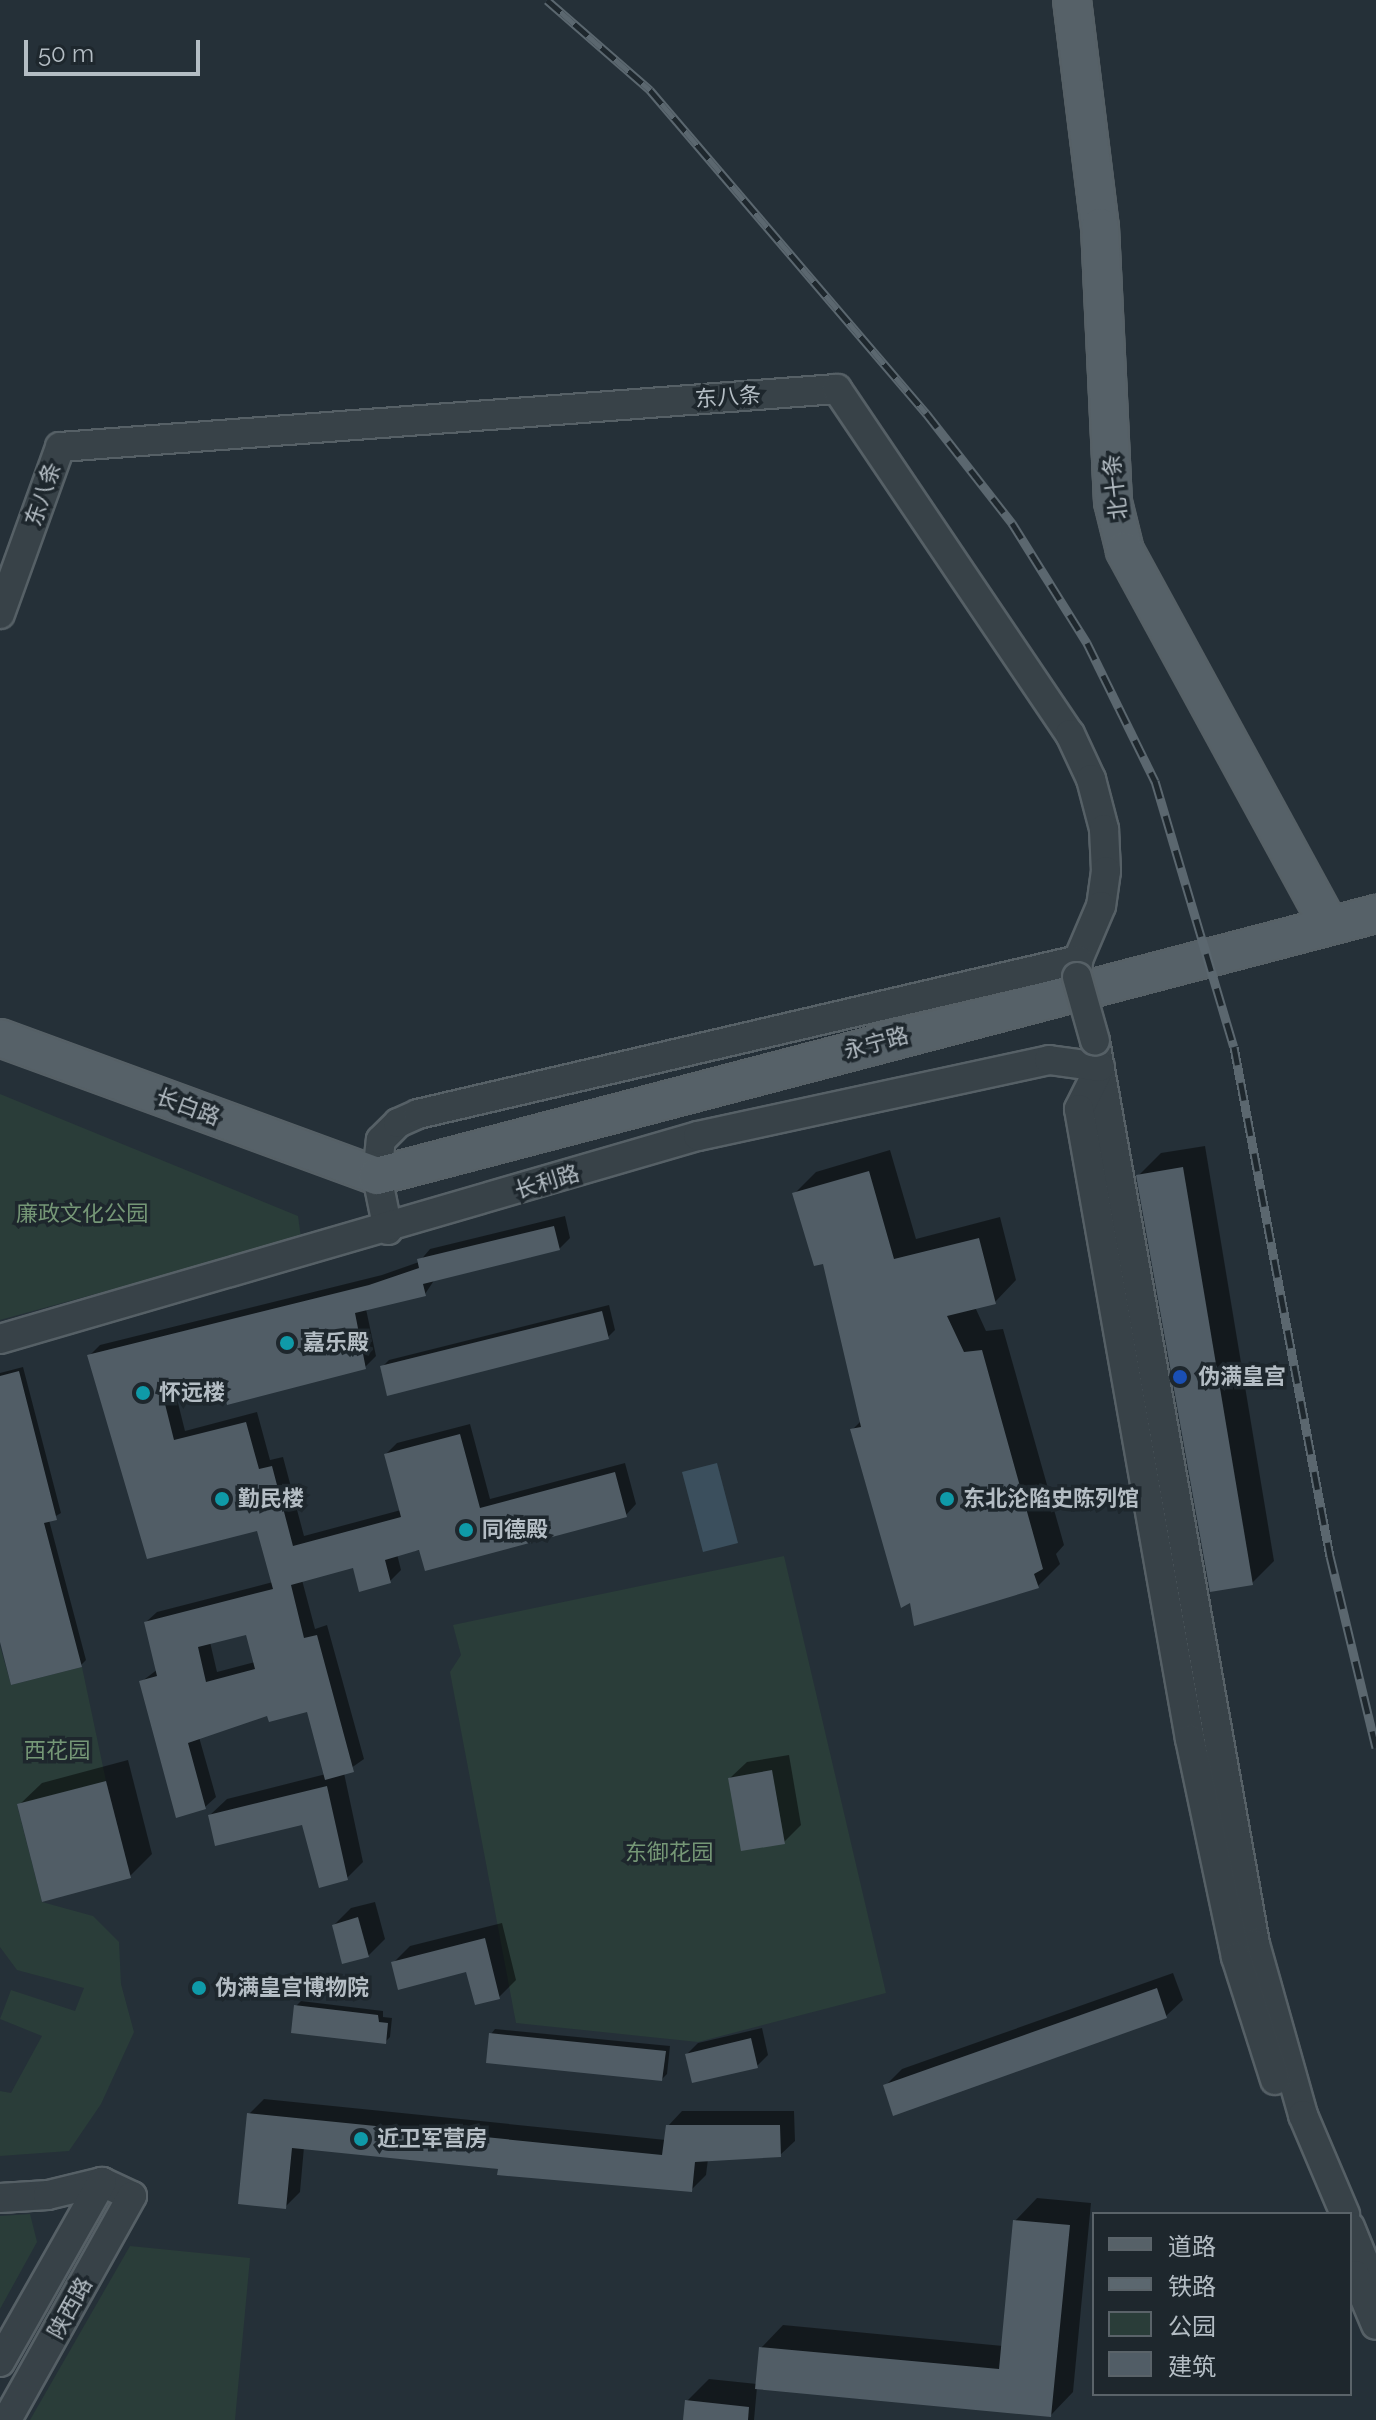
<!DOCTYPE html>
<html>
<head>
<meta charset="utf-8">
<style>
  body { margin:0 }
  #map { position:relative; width:1376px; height:2420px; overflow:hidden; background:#253038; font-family:Raleway,"Noto Sans SC",sans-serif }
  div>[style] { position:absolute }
  .green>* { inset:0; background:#2a3d39 }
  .water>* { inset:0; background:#3b4f5d }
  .shadow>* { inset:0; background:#0007 }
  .building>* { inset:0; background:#515d66 }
  .roads { filter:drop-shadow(2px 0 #566066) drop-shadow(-2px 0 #566066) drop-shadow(0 2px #566066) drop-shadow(0 -2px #566066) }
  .minor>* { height:28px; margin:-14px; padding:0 14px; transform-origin:14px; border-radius:14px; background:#384248 }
  .major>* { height:36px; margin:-18px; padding:0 18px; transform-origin:18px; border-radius:18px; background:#566168 }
  .rail>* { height:9px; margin-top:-4.5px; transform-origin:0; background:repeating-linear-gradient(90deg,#1e272d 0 18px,#5b676f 0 36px); box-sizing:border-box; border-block:2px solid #5b676f }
  .bridges { filter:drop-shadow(2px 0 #566066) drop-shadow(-2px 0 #566066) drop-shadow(0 2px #566066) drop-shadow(0 -2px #566066) }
  .minor-bridge>* { height:28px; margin:-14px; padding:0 14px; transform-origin:14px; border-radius:14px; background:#384248 }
  .dots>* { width:22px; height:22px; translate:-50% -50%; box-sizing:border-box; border:4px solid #1e272d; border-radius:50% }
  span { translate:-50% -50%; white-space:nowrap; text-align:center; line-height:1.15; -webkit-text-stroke:7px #1e272d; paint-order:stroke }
  .street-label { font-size:22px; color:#b4bdc4 }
  .park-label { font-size:22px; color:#759776 }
  .poi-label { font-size:22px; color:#b4bdc4; font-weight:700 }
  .left { translate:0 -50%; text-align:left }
  .legend { position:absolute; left:1092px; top:2212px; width:260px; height:184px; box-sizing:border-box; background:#1e272d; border:2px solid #5a6369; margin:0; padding:10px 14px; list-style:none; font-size:24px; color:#b4bdc4 }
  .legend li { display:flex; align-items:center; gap:16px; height:40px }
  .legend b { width:40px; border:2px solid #5a6369 }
  .scale { position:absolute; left:24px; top:40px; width:176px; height:36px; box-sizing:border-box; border:4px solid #b4bdc4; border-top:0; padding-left:10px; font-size:24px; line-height:28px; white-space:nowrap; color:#b4bdc4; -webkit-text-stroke:6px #1e272d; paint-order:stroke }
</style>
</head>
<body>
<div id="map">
  <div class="green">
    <i style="clip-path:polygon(0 1094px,298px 1216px,301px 1238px,0 1320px)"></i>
    <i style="clip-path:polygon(784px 1556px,886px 1993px,698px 2042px,516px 2023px,450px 1672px,461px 1655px,453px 1625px)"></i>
    <i style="clip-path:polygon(0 1646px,11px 1685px,82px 1667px,106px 1781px,17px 1805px,42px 1902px,93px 1916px,119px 1942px,121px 1984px,134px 2032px,101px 2104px,69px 2151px,0 2156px,0 2091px,11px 2093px,42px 2036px,0 2019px,11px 1990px,75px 2011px,84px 1988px,17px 1970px,0 1947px)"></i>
    <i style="clip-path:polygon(30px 2214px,37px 2242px,0 2309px,0 2216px)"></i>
    <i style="clip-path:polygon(130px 2246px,250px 2258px,235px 2420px,30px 2420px)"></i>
  </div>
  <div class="water">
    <i style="clip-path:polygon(717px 1463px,738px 1543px,703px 1552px,682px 1472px)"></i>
  </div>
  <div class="shadow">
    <i style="clip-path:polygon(1205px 1146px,1274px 1561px,1252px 1583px,1138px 1176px,1161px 1153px)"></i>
    <i style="clip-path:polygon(890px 1150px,916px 1239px,1000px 1217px,1016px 1280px,995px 1302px,975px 1307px,986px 1331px,1003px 1329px,1064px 1545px,1056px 1554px,1060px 1564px,1038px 1586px,911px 1600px,852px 1430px,862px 1420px,824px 1261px,794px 1194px,816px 1172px)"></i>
    <i style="clip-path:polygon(evenodd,565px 1216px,570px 1238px,559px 1249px,435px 1279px,425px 1294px,366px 1309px,376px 1356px,365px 1367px,223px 1383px,176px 1395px,185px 1431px,257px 1412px,270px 1460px,283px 1457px,304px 1536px,401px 1510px,386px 1454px,397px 1443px,470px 1424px,490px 1499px,625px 1463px,636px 1504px,626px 1515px,397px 1554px,401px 1570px,390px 1581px,355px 1566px,302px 1580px,315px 1629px,327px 1625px,364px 1759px,344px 1773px,363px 1862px,347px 1878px,304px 1822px,210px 1815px,227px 1799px,326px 1774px,308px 1710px,269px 1713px,199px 1737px,216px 1797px,205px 1807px,141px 1682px,158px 1669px,146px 1622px,157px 1612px,273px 1582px,259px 1528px,89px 1356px,100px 1345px,382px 1275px,419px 1262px,430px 1249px,565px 1216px,248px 1633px,255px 1662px,217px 1672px,210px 1642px,248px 1633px)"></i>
    <i style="clip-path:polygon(609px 1305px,615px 1330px,608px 1337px,382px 1367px,389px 1360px)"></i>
    <i style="clip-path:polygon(23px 1367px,61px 1513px,49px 1520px,86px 1660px,81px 1665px,0 1638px,0 1373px)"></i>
    <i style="clip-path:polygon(789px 1755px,801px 1825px,784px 1842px,730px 1778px,747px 1762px)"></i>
    <i style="clip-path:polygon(128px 1760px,152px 1854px,130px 1876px,19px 1805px,42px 1783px)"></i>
    <i style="clip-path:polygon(375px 1902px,385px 1939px,368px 1956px,334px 1925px,351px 1908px)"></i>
    <i style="clip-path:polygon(502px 1923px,516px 1980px,499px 1997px,468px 1969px,393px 1963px,410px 1946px)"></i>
    <i style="clip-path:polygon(1173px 1973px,1183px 2000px,1166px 2016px,885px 2086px,902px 2069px)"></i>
    <i style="clip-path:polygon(301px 2001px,383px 2011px,383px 2017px,392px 2018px,390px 2037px,385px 2042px,296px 2006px)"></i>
    <i style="clip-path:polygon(762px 2028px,768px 2055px,757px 2066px,687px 2054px,698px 2043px)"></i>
    <i style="clip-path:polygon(495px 2029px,670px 2046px,667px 2074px,662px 2079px,491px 2034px)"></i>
    <i style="clip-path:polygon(264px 2099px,666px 2140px,668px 2126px,682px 2111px,794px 2111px,795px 2141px,780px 2155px,708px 2159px,706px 2175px,691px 2190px,304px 2147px,300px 2192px,285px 2207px,249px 2114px)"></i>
    <i style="clip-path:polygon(1037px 2198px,1091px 2203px,1073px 2392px,1051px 2415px,757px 2387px,754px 2420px,685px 2420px,687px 2401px,709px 2379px,757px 2384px,761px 2348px,783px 2325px,1003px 2346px,1015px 2221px)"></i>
  </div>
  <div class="building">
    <i style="clip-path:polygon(1183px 1167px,1253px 1585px,1210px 1592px,1136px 1175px)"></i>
    <i style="clip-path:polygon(869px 1171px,894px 1259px,979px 1238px,996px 1304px,947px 1316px,964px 1352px,982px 1350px,1043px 1569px,1034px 1574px,1039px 1588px,914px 1626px,910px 1603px,901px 1608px,850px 1429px,861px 1427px,823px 1264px,814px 1266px,792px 1193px)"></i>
    <i style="clip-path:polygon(evenodd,554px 1226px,560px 1250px,423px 1284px,426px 1296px,355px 1313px,366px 1369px,227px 1405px,222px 1385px,164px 1400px,174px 1440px,246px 1422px,259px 1469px,272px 1466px,293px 1546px,401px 1517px,384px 1454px,460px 1434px,480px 1508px,615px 1472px,627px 1517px,425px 1571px,419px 1550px,385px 1560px,391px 1583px,359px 1592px,353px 1568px,291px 1585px,304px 1638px,317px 1635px,354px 1772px,325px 1780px,307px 1712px,269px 1722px,267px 1716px,188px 1743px,206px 1809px,176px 1818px,139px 1681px,157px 1676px,144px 1622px,273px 1589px,257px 1531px,147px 1559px,87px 1355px,369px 1285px,419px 1268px,417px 1259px,554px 1226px,246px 1635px,255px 1669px,206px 1682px,198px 1647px,246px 1635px)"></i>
    <i style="clip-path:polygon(602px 1311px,609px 1339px,387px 1396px,380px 1366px)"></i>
    <i style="clip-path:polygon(19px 1371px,57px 1520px,44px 1523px,82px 1667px,11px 1685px,0 1642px,0 1376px)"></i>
    <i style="clip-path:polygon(772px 1770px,785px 1844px,741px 1851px,728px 1778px)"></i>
    <i style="clip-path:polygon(106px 1781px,131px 1878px,42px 1902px,17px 1804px)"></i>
    <i style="clip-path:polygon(327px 1786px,348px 1880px,319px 1888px,302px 1825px,215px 1846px,208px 1815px)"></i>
    <i style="clip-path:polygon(358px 1917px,369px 1957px,342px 1964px,332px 1925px)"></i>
    <i style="clip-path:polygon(485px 1938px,500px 1999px,475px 2005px,466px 1972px,398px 1990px,391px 1962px)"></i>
    <i style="clip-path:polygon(1157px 1988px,1167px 2018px,893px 2116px,883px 2085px)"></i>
    <i style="clip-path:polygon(294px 2005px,378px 2015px,379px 2022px,388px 2023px,386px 2044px,291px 2033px)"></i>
    <i style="clip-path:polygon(489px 2033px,666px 2051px,662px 2081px,486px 2063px)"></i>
    <i style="clip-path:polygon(751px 2038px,758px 2068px,692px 2083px,685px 2054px)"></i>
    <i style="clip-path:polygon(247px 2113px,662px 2155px,666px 2125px,780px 2125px,781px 2157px,695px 2162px,692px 2192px,497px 2175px,498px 2169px,292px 2148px,286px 2209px,238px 2204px)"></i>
    <i style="clip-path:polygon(1013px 2220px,1070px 2225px,1051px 2417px,755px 2389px,759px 2347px,999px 2369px)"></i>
    <i style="clip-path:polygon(685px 2400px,749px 2407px,748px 2420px,683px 2420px)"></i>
  </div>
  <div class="roads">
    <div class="minor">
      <i style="left:0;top:614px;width:177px;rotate:-70.2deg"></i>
      <i style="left:60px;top:447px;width:779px;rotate:-4.27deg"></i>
      <i style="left:837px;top:389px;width:416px;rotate:56deg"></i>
      <i style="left:1070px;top:734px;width:50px;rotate:65deg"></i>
      <i style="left:1091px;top:779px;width:52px;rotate:75.4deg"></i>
      <i style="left:1104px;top:829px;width:42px;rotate:87.3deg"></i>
      <i style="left:1106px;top:871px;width:35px;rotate:98deg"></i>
      <i style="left:1101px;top:906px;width:59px;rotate:113.1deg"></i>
      <i style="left:1078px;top:960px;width:17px;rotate:93deg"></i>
      <i style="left:1095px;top:1041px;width:917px;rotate:79.95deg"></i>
      <i style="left:1255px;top:1944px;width:178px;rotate:74.3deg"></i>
      <i style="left:1303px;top:2115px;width:108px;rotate:67deg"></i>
      <i style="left:1100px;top:1067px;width:47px;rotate:116.6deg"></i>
      <i style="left:1079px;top:1109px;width:640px;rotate:80.01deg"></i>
      <i style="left:1190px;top:1739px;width:223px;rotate:78.1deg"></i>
      <i style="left:1236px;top:1957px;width:129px;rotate:72.4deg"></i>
      <i style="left:388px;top:1230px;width:55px;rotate:-101.5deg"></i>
      <i style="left:377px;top:1176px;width:36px;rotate:-84deg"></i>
      <i style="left:381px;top:1140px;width:24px;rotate:-45deg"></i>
      <i style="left:398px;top:1123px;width:22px;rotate:-24deg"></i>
      <i style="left:418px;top:1114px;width:678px;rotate:-13.13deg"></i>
      <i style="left:0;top:1339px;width:727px;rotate:-16.22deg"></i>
      <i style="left:698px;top:1136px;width:359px;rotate:-12.2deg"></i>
      <i style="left:1049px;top:1060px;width:51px;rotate:7.8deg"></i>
      <i style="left:0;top:2198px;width:48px;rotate:-3.6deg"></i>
      <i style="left:48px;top:2195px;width:56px;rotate:-13.5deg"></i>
      <i style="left:102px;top:2182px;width:33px;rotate:25deg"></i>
      <i style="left:132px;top:2196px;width:257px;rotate:119.2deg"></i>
      <i style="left:1350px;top:2227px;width:69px;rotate:67.9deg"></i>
      <i style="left:1355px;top:2275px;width:54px;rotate:67.2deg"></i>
      <i style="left:0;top:2362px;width:207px;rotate:-60.5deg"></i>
    </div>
    <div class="major">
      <i style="left:1072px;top:0;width:229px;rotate:83deg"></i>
      <i style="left:1100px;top:227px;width:275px;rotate:87.3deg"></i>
      <i style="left:1113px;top:502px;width:50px;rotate:76.2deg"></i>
      <i style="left:1125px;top:551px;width:425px;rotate:61.4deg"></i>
      <i style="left:0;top:1038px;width:401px;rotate:20.1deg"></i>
      <i style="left:377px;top:1176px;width:1033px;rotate:-14.7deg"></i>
    </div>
  </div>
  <div class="rail">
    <i style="left:547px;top:0;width:137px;rotate:41.1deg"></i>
    <i style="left:650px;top:90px;width:425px;rotate:49.5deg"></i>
    <i style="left:926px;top:413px;width:140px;rotate:52deg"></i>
    <i style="left:1012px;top:523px;width:142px;rotate:58deg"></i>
    <i style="left:1087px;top:643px;width:154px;rotate:63.8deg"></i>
    <i style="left:1155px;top:781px;width:277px;rotate:73.5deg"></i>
    <i style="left:1234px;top:1047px;width:518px;rotate:79.32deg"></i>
    <i style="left:1330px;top:1556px;width:197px;rotate:76.5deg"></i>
  </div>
  <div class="bridges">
    <div class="minor-bridge">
      <i style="left:1077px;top:977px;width:66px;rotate:74.3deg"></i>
    </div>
  </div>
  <div class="dots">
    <i style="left:287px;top:1343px;background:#0f9aa8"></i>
    <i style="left:1180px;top:1377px;background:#1a4fb4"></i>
    <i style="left:143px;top:1393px;background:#0f9aa8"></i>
    <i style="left:222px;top:1499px;background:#0f9aa8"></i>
    <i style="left:947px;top:1499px;background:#0f9aa8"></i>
    <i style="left:466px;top:1530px;background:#0f9aa8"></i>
    <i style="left:199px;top:1988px;background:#0f9aa8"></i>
    <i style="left:361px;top:2139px;background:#0f9aa8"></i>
  </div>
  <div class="street-label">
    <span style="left:728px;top:397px;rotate:-4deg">东八条</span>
    <span style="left:1115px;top:487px;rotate:-97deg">北十条</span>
    <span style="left:43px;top:494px;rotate:-71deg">东八条</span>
    <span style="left:876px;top:1043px;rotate:-15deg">永宁路</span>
    <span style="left:188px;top:1107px;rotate:20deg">长白路</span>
    <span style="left:547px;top:1182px;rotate:-17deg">长利路</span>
    <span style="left:70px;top:2308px;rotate:-61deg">陕西路</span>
  </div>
  <div class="park-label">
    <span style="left:82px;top:1214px">廉政文化公园</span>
    <span style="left:57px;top:1751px">西花园</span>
    <span style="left:669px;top:1853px">东御花园</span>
  </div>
  <div class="poi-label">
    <span class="left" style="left:303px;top:1343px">嘉乐殿</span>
    <span class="left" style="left:1198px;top:1377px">伪满皇宫</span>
    <span class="left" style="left:159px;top:1393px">怀远楼</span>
    <span class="left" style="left:238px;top:1499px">勤民楼</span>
    <span class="left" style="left:963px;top:1499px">东北沦陷史陈列馆</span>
    <span class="left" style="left:482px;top:1530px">同德殿</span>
    <span class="left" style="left:215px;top:1988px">伪满皇宫博物院</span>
    <span class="left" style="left:377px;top:2139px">近卫军营房</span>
  </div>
  <ul class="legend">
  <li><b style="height:10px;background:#566168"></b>道路</li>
  <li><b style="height:10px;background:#5b676f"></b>铁路</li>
  <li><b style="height:22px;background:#2a3d39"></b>公园</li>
  <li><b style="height:22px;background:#515d66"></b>建筑</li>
  </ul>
  <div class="scale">50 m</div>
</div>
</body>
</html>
